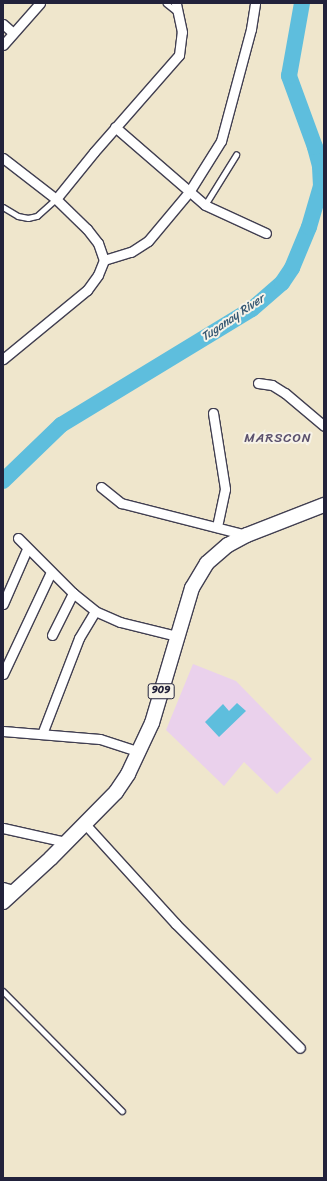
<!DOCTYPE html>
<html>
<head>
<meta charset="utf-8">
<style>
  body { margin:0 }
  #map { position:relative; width:327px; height:1181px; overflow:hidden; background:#efe6cc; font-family:Sriracha,sans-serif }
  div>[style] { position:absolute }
  .built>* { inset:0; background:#ead1ec }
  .water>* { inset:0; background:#5ebedd }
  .river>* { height:16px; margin:-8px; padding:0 8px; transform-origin:8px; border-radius:8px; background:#5ebedd }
  .roads { filter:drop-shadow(1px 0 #413f51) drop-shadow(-1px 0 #413f51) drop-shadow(0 1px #413f51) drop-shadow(0 -1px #413f51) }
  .lane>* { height:4.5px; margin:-2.25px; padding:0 2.25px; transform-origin:2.25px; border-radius:2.25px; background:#fff }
  .street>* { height:9px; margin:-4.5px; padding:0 4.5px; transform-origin:4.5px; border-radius:4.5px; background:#fff }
  .primary>* { height:14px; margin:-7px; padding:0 7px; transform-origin:7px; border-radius:7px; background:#fff }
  span { translate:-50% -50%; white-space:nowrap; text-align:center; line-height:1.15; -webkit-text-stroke:4px #f7f3e8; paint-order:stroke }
  .shield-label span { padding:1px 3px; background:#f7f3e8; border:1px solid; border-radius:3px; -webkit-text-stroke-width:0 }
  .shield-label { font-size:10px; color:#22223b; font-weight:700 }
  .water-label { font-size:12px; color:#375974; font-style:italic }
  .quarter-label { font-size:13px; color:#5b516d; letter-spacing:1px }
  .frame { position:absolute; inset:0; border:4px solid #22223b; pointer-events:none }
</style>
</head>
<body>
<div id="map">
  <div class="built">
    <i style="clip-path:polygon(193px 664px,236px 681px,312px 759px,277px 794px,244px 762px,224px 786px,166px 730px)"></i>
  </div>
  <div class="water">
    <i style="clip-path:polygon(237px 703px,246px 711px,219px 737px,205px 722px,223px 704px,229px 711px)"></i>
  </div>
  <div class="river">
    <i style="left:3px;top:481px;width:81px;rotate:-44deg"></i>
    <i style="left:61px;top:425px;width:223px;rotate:-31.3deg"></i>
    <i style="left:252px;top:309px;width:40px;rotate:-41deg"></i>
    <i style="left:282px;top:283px;width:18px;rotate:-56deg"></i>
    <i style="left:292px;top:268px;width:44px;rotate:-67.5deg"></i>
    <i style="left:309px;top:227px;width:43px;rotate:-73.7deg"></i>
    <i style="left:321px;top:186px;width:20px;rotate:-93deg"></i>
    <i style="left:320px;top:166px;width:20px;rotate:-105deg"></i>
    <i style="left:315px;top:147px;width:76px;rotate:-110.1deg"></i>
    <i style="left:289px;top:76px;width:74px;rotate:-79.9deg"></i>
  </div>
  <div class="roads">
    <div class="lane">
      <i style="left:166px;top:3px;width:14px;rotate:39deg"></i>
      <i style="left:205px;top:205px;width:59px;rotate:-58.2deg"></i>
      <i style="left:3px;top:207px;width:17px;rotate:31deg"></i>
      <i style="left:18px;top:216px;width:10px;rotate:11deg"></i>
      <i style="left:28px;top:218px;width:9px;rotate:-13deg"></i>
      <i style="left:37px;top:216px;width:25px;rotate:-42deg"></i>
      <i style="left:3px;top:991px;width:169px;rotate:45.2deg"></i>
    </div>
    <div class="street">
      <i style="left:3px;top:24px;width:13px;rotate:42deg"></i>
      <i style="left:3px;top:45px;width:56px;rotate:-48.6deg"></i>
      <i style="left:115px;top:127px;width:119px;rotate:40.9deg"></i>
      <i style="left:205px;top:205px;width:67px;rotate:24.7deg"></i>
      <i style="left:3px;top:158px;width:67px;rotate:37.7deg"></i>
      <i style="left:56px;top:199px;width:43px;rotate:44.1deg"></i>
      <i style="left:87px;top:229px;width:18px;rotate:52deg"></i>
      <i style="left:98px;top:243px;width:18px;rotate:71deg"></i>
      <i style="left:104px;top:260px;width:16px;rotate:112deg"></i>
      <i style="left:98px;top:275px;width:19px;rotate:126deg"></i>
      <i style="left:87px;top:290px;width:109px;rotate:140.6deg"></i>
      <i style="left:56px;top:199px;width:60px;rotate:-51deg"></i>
      <i style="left:94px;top:152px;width:129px;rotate:-48.8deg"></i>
      <i style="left:179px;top:55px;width:23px;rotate:-83deg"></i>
      <i style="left:182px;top:32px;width:30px;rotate:-102deg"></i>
      <i style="left:104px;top:260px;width:28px;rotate:-17deg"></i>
      <i style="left:131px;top:252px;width:20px;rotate:-33deg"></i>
      <i style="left:148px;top:241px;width:64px;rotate:-50.1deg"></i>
      <i style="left:189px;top:192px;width:60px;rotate:-57.9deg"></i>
      <i style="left:221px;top:141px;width:116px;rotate:-75deg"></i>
      <i style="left:251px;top:29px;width:26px;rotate:-81deg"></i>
      <i style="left:258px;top:383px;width:14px;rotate:8deg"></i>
      <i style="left:272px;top:385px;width:15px;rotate:32deg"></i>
      <i style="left:285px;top:393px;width:51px;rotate:40.2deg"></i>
      <i style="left:213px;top:413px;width:77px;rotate:81deg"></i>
      <i style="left:225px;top:489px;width:39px;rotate:102deg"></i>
      <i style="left:101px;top:487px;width:26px;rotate:39deg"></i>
      <i style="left:121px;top:503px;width:130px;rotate:14.3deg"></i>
      <i style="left:18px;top:538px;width:78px;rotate:45deg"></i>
      <i style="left:73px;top:593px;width:28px;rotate:39deg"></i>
      <i style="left:95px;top:611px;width:27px;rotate:24deg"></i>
      <i style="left:120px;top:622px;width:59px;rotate:13.8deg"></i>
      <i style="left:3px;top:604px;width:60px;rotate:-66.4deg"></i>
      <i style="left:52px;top:635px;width:47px;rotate:-63.4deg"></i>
      <i style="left:3px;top:674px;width:113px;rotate:-64.8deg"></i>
      <i style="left:3px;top:731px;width:97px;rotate:4.7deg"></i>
      <i style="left:100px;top:739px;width:42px;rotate:18deg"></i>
      <i style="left:42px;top:734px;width:103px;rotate:-68.9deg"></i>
      <i style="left:79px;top:638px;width:31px;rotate:-59deg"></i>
      <i style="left:85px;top:824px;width:135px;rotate:47.7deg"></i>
      <i style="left:176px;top:924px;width:175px;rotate:45deg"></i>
      <i style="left:3px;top:828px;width:65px;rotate:12.5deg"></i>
      <i style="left:3px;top:887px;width:14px;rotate:17deg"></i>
    </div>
    <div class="primary">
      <i style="left:3px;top:902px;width:65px;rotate:-42.5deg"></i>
      <i style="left:51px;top:858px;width:93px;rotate:-45.4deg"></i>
      <i style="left:116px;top:792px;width:22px;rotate:-56deg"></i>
      <i style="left:128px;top:774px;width:56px;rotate:-64.8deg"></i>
      <i style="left:152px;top:723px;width:141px;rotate:-73.5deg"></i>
      <i style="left:192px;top:588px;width:29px;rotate:-59deg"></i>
      <i style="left:207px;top:563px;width:28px;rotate:-41deg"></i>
      <i style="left:228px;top:545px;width:21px;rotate:-28deg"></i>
      <i style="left:247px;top:535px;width:83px;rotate:-21.3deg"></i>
    </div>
  </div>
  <div class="shield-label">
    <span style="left:161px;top:691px">909</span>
  </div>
  <div class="water-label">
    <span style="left:233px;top:318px;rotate:-34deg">Tuganay River</span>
  </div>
  <div class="quarter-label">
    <span style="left:278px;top:438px">MARSCON</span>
  </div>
  <div class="frame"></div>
</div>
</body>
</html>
